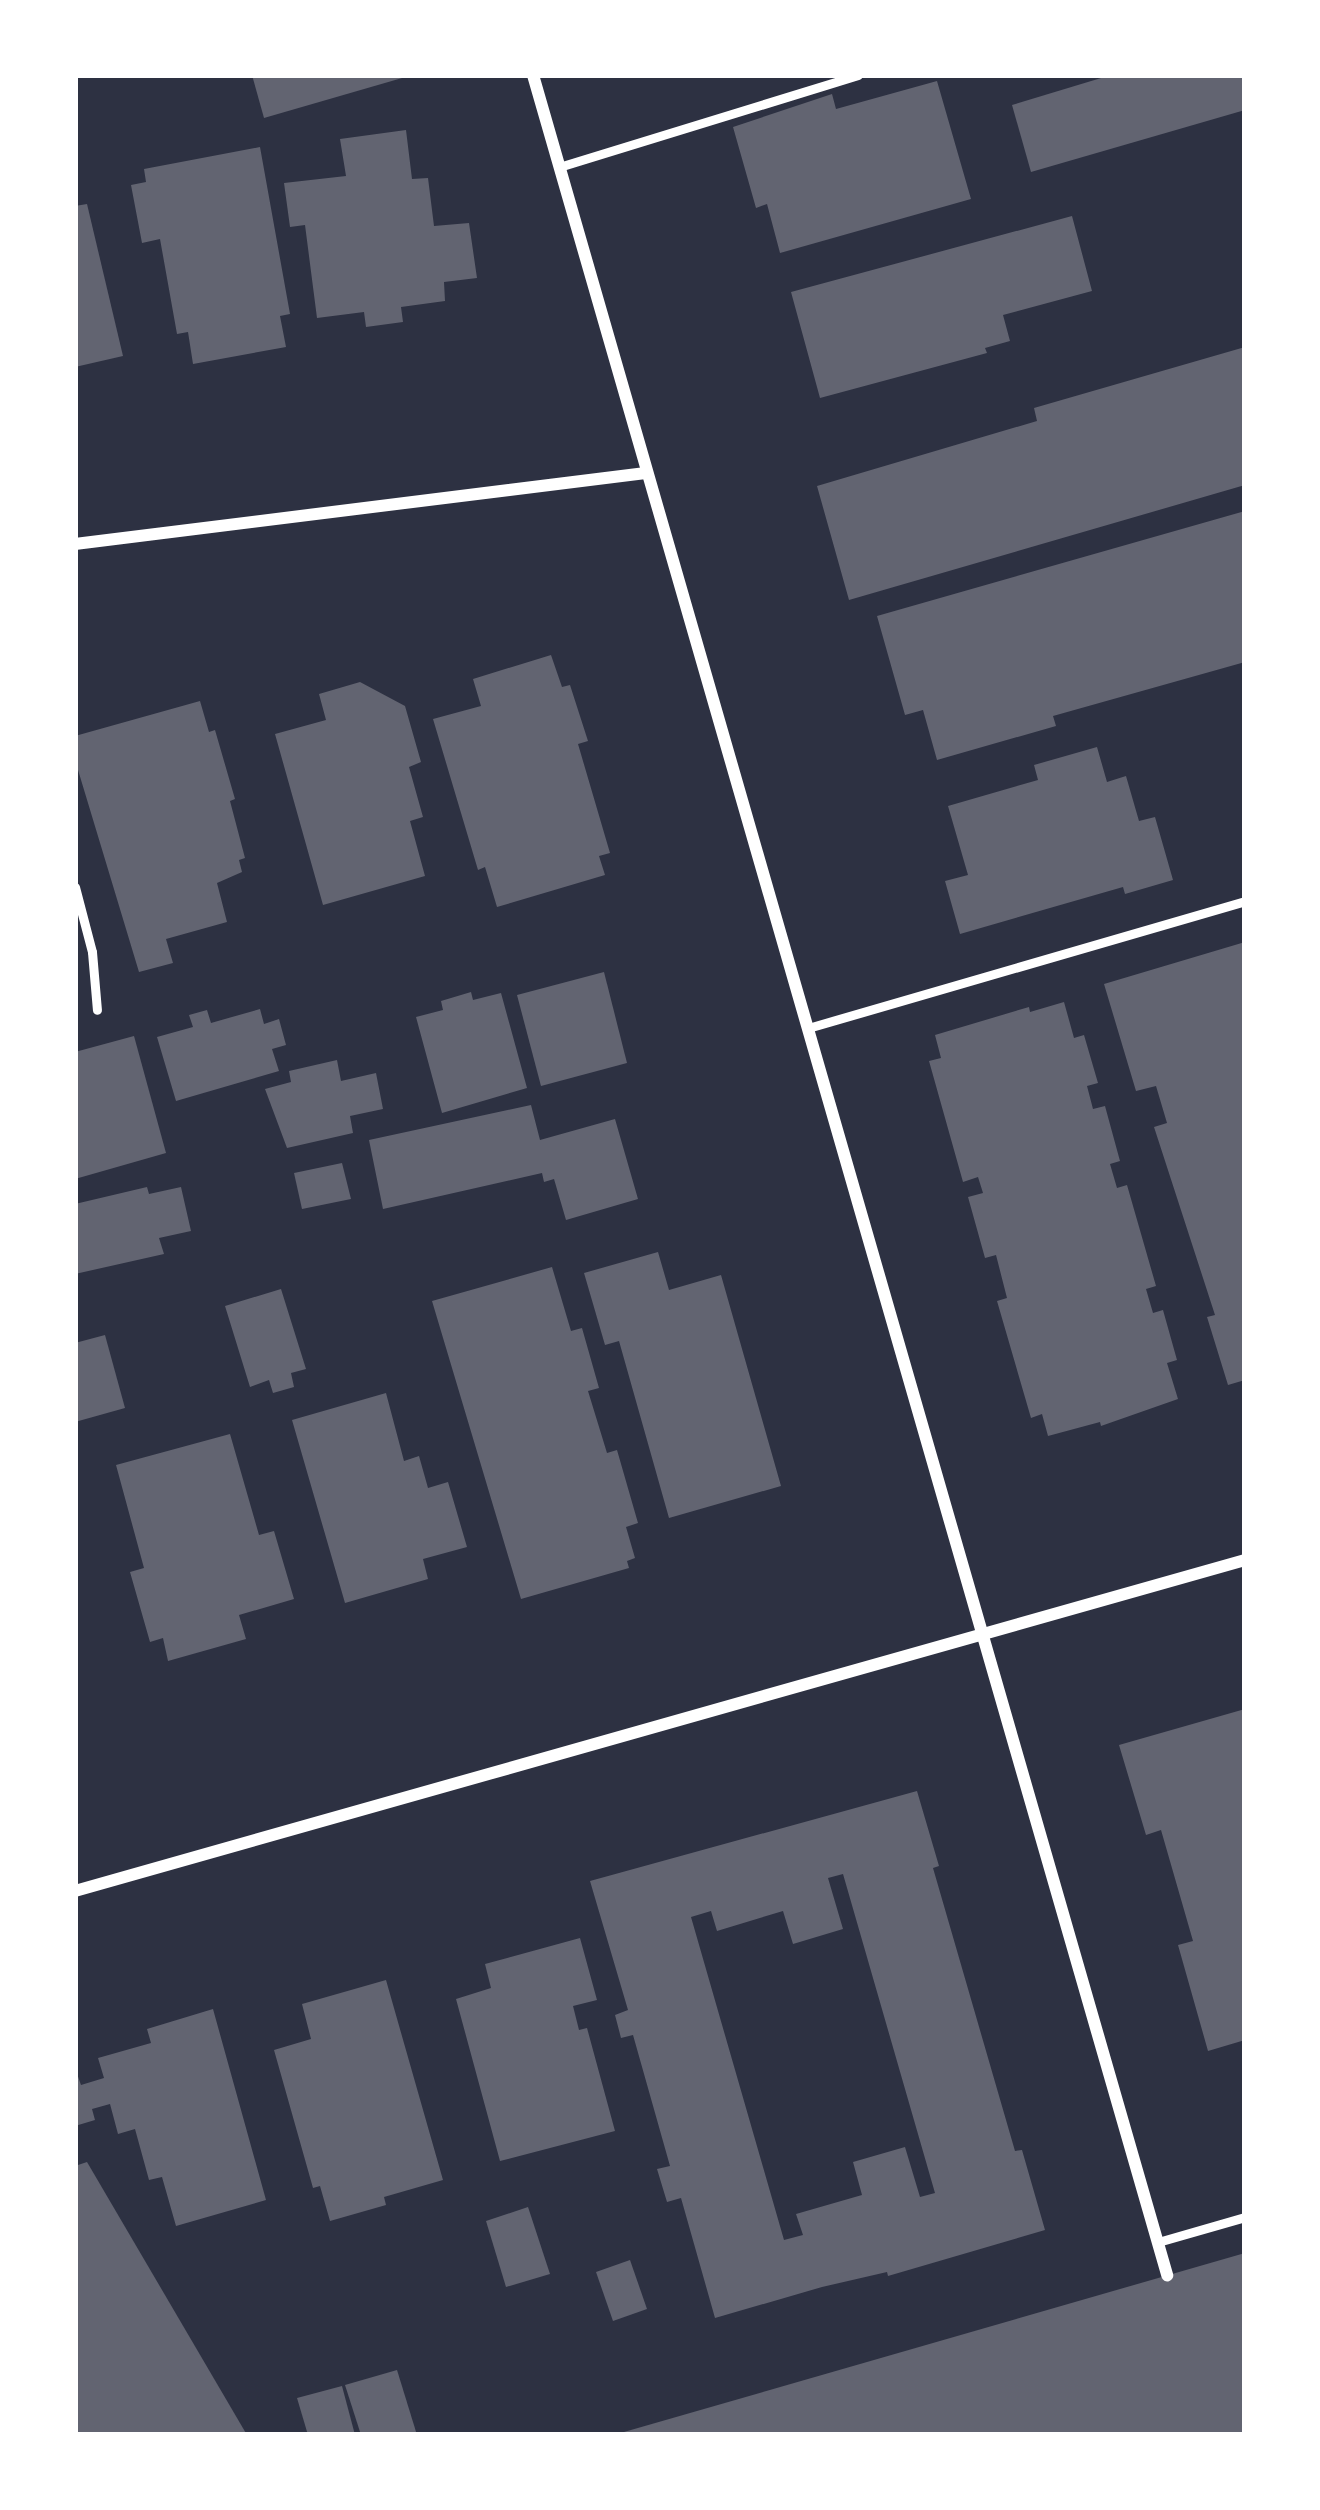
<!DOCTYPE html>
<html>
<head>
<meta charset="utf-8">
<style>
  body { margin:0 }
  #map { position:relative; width:1320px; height:2510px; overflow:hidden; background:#2d3142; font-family:"PT Sans",sans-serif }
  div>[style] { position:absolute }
  .building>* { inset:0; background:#626471 }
  .service>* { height:9px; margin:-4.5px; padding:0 4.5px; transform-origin:4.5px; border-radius:4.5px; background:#fff }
  .minor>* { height:12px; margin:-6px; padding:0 6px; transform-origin:6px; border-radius:6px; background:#fff }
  span { translate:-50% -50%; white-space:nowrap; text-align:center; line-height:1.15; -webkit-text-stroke:9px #fff; paint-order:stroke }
  .frame { position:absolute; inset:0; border:78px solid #fff; pointer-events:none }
</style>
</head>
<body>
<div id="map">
  <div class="building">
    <i style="clip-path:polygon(252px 75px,409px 75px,409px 76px,264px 118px)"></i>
    <i style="clip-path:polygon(1111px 75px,1244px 75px,1245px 110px,1031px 172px,1012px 105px)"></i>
    <i style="clip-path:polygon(937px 81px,971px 199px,780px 253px,767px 204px,756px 208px,733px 127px,832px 94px,836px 109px)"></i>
    <i style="clip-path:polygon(406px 130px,412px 179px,428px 178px,434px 226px,469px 223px,477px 278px,444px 282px,445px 301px,401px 307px,403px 322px,366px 327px,364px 312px,317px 318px,305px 225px,290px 227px,284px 183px,346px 176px,340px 139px)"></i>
    <i style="clip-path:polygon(260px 147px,290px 314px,280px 316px,286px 347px,193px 364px,188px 332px,177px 334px,160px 239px,142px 243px,131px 185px,146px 182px,144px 169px)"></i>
    <i style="clip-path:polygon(87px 204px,123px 356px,75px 367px,75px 206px)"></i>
    <i style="clip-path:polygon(1072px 216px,1092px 291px,1003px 315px,1010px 341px,985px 348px,987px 353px,820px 398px,791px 292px)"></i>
    <i style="clip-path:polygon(1245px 347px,1245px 485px,849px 600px,817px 486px,1037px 421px,1034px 408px)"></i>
    <i style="clip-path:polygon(1245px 511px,1245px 662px,1053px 716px,1056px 726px,937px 760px,923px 710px,905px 715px,877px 616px)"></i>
    <i style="clip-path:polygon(551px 655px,562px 687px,570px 685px,588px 741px,578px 744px,610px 853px,599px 856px,605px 875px,497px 907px,485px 867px,478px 870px,433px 719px,481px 706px,473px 679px)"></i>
    <i style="clip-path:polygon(360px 682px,405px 706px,421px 762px,409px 767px,423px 817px,410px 821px,425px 876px,323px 905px,275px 734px,326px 720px,319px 694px)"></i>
    <i style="clip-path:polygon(200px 701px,209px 732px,215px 730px,235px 799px,230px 801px,245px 858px,239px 860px,242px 872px,217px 883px,227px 922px,166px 939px,173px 963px,139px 972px,75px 760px,75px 736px)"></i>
    <i style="clip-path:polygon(1097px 747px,1107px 782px,1126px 776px,1139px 821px,1155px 817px,1173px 880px,1125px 894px,1123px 887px,960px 934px,945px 881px,968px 875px,948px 806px,1038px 780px,1034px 765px)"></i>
    <i style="clip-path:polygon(1245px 942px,1245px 1380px,1228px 1385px,1207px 1317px,1215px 1315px,1154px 1127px,1167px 1123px,1156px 1086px,1136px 1091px,1104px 984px)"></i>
    <i style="clip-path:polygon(604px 972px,627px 1063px,541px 1086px,517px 995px)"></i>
    <i style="clip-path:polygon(471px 992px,473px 1000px,501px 993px,527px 1088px,442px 1113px,416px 1017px,443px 1010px,441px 1001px)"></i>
    <i style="clip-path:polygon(1064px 1002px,1074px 1038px,1084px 1035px,1098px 1083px,1087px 1086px,1093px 1109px,1105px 1106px,1120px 1161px,1110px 1164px,1117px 1188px,1127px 1185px,1156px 1286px,1146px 1289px,1153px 1313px,1163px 1310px,1177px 1360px,1167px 1363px,1178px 1399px,1101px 1426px,1100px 1422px,1048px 1436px,1042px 1414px,1031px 1418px,997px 1301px,1007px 1298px,996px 1255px,985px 1258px,968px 1197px,983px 1193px,978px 1177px,963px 1182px,929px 1061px,941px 1058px,935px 1035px,1029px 1007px,1030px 1012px)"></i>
    <i style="clip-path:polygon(260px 1009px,264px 1024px,279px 1019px,286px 1045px,272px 1049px,279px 1071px,176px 1101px,157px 1037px,193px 1027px,189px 1015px,207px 1010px,211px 1023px)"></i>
    <i style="clip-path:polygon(134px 1036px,166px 1153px,75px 1179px,75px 1052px)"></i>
    <i style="clip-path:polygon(337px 1060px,341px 1081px,376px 1073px,383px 1109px,350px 1116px,353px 1133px,287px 1148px,265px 1089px,291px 1082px,289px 1071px)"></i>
    <i style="clip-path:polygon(531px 1105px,540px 1140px,615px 1119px,638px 1199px,566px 1220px,554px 1179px,544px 1182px,542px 1173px,383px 1209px,369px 1140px)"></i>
    <i style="clip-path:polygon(342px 1163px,351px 1199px,302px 1209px,294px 1173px)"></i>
    <i style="clip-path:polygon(147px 1187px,149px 1194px,181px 1187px,191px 1231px,159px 1238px,164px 1254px,75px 1274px,75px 1204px)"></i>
    <i style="clip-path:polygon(658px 1252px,669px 1290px,721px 1275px,781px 1486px,669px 1518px,619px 1341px,605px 1345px,584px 1273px)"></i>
    <i style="clip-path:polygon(552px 1267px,571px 1331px,582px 1328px,599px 1388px,588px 1391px,607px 1453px,617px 1450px,638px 1523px,626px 1527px,635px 1558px,627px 1561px,629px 1568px,521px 1599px,432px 1301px)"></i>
    <i style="clip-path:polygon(281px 1289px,306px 1369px,291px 1373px,294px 1387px,273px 1393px,269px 1380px,250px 1387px,225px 1306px)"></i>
    <i style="clip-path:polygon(105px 1335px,125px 1408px,75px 1422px,75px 1343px)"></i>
    <i style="clip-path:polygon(386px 1393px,404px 1461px,419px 1456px,428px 1488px,448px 1482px,467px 1547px,423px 1559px,428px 1579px,345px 1603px,292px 1420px)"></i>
    <i style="clip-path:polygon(230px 1434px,259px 1535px,274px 1531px,294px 1599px,239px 1615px,246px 1639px,168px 1661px,163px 1638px,150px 1642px,130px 1572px,144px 1568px,116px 1465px)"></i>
    <i style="clip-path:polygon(1245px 1709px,1245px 2040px,1208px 2051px,1178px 1945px,1193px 1941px,1161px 1830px,1146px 1835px,1119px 1745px)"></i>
    <i style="clip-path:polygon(evenodd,917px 1791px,939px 1866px,933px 1868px,1015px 2151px,1022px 2150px,1045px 2230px,888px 2276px,887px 2272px,822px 2287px,715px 2318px,681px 2198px,667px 2202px,657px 2169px,670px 2166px,633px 2035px,621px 2038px,615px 2015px,628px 2010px,590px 1881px,917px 1791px,843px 1874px,935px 2193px,920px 2197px,905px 2147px,853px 2162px,862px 2195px,796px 2214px,803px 2235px,784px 2240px,691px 1917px,711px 1911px,717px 1931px,783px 1911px,793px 1944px,843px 1929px,828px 1878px,843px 1874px)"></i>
    <i style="clip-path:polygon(580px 1938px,597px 2000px,573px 2006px,579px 2030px,587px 2028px,615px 2131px,500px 2161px,456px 1999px,491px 1988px,485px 1964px)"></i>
    <i style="clip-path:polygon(386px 1980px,443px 2180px,384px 2197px,386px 2205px,330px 2221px,320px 2186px,313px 2188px,274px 2050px,311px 2039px,302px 2004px)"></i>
    <i style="clip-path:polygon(213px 2009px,266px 2200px,176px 2226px,162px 2177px,149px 2180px,135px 2129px,118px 2134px,110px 2104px,92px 2109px,95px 2120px,75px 2126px,75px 2068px,81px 2085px,104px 2078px,98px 2058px,151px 2043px,147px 2029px)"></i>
    <i style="clip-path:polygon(87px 2162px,247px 2435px,75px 2435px,75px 2166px)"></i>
    <i style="clip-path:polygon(528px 2207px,550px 2274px,506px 2287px,486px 2221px)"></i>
    <i style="clip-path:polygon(1245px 2253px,1245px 2435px,617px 2435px,617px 2434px)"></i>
    <i style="clip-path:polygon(630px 2260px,647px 2309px,613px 2321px,596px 2272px)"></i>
    <i style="clip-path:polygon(397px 2370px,417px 2435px,361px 2435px,345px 2385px)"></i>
    <i style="clip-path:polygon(342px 2386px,355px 2435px,308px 2435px,297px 2398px)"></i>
  </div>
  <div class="service">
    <i style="left:559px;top:167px;width:313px;rotate:-17.1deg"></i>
    <i style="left:75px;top:887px;width:67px;rotate:75.3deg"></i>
    <i style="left:92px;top:952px;width:58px;rotate:85.1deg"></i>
    <i style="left:808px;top:1028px;width:455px;rotate:-16.2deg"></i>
    <i style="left:1158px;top:2242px;width:91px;rotate:-16deg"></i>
  </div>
  <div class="minor">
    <i style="left:533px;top:75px;width:2290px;rotate:73.92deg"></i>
    <i style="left:75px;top:544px;width:575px;rotate:-7.09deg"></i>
    <i style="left:75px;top:1891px;width:1216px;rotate:-15.8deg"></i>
  </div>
  <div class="frame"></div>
</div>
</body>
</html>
